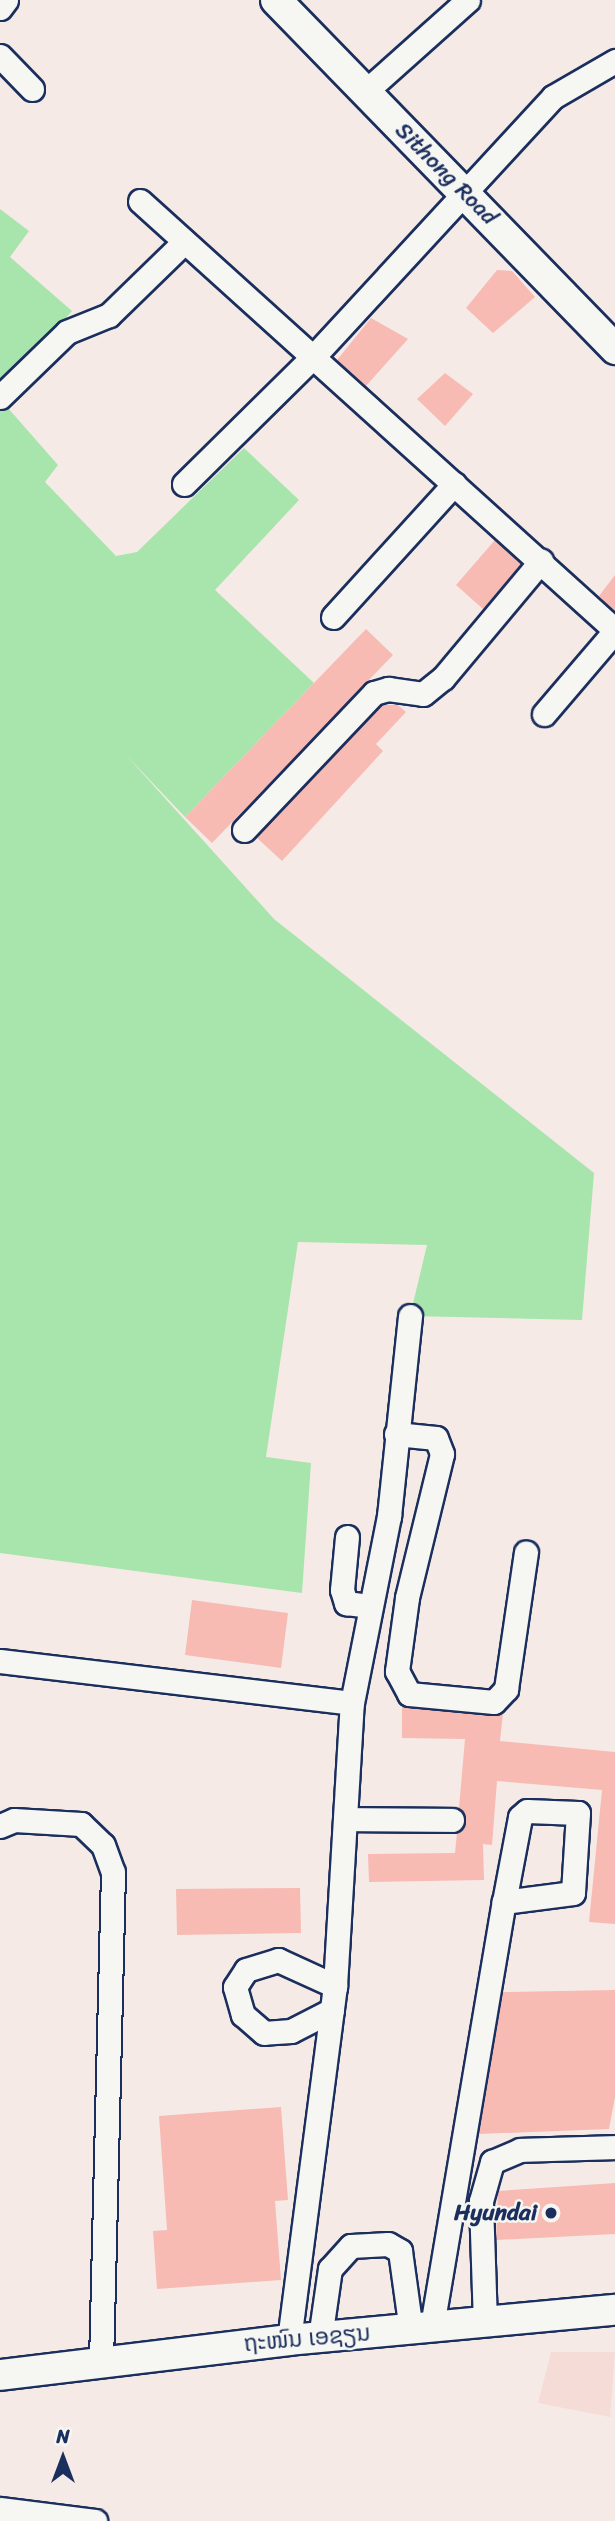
<!DOCTYPE html>
<html>
<head>
<meta charset="utf-8">
<style>
  body { margin:0 }
  #map { position:relative; width:615px; height:2521px; overflow:hidden; background:#f6eae6; font-family:Sriracha,"Noto Sans Lao",sans-serif }
  div>[style] { position:absolute }
  .built>* { inset:0; background:#f6dcd7 }
  .green>* { inset:0; background:#a7e5ac }
  .building>* { inset:0; background:#f7bbb4 }
  .roads { filter:drop-shadow(2px 0 #1b2f5e) drop-shadow(-2px 0 #1b2f5e) drop-shadow(0 2px #1b2f5e) drop-shadow(0 -2px #1b2f5e) }
  .minor>* { height:23px; margin:-11.5px; padding:0 11.5px; transform-origin:11.5px; border-radius:11.5px; background:#f6f6f2 }
  .major>* { height:30px; margin:-15px; padding:0 15px; transform-origin:15px; border-radius:15px; background:#f6f6f2 }
  .dots>* { width:19px; height:19px; translate:-50% -50%; box-sizing:border-box; border:4px solid #f6f6f2; border-radius:50% }
  span { translate:-50% -50%; white-space:nowrap; text-align:center; line-height:1.15; -webkit-text-stroke:5px #f6f6f2; paint-order:stroke }
  .street-label { font-size:23px; color:#1b2f5e }
  .poi-label { font-size:23px; color:#1b2f5e; font-weight:700 }
  .right { translate:-100% -50%; text-align:right }
  .north { position:absolute; left:28px; top:2423px; width:70px; height:70px; -webkit-text-stroke:5px #f6f6f2; paint-order:stroke; rotate:0deg; font-size:19px; font-weight:700; line-height:28px; text-align:center; color:#1b2f5e }
  .north::after { content:''; display:block; margin:auto; width:24px; height:32px; background:#1b2f5e; clip-path:polygon(50% 0,100% 100%,50% 72%,0 100%) }
</style>
</head>
<body>
<div id="map">
  <div class="built">
    <i style="clip-path:polygon(551px 2352px,615px 2352px,610px 2417px,538px 2403px)"></i>
  </div>
  <div class="green">
    <i style="clip-path:polygon(0 209px,29px 231px,10px 257px,72px 311px,0 391px)"></i>
    <i style="clip-path:polygon(0 399px,58px 465px,45px 482px,116px 556px,137px 552px,244px 448px,299px 500px,215px 590px,314px 683px,185px 817px,126px 755px,274px 919px,594px 1173px,582px 1320px,410px 1316px,427px 1245px,298px 1242px,266px 1457px,311px 1463px,302px 1593px,0 1553px)"></i>
  </div>
  <div class="building">
    <i style="clip-path:polygon(497px 270px,512px 271px,535px 297px,493px 333px,466px 308px)"></i>
    <i style="clip-path:polygon(371px 318px,408px 339px,366px 386px,337px 360px)"></i>
    <i style="clip-path:polygon(445px 373px,473px 394px,445px 426px,417px 399px)"></i>
    <i style="clip-path:polygon(495px 540px,521px 564px,483px 609px,456px 585px)"></i>
    <i style="clip-path:polygon(615px 575px,615px 611px,599px 596px)"></i>
    <i style="clip-path:polygon(366px 629px,393px 655px,212px 843px,185px 817px)"></i>
    <i style="clip-path:polygon(382px 705px,398px 705px,406px 712px,376px 744px,383px 751px,282px 861px,256px 837px)"></i>
    <i style="clip-path:polygon(192px 1600px,288px 1613px,281px 1668px,185px 1655px)"></i>
    <i style="clip-path:polygon(402px 1706px,503px 1713px,500px 1741px,615px 1752px,615px 1924px,589px 1922px,602px 1790px,497px 1781px,492px 1845px,483px 1844px,484px 1880px,369px 1882px,368px 1854px,455px 1853px,457px 1833px,466px 1821px,459px 1808px,465px 1739px,402px 1738px)"></i>
    <i style="clip-path:polygon(300px 1888px,301px 1933px,177px 1935px,176px 1889px)"></i>
    <i style="clip-path:polygon(615px 1990px,615px 2097px,609px 2129px,479px 2134px,503px 1992px)"></i>
    <i style="clip-path:polygon(281px 2107px,288px 2200px,275px 2201px,281px 2280px,157px 2289px,153px 2231px,167px 2230px,159px 2116px)"></i>
    <i style="clip-path:polygon(615px 2183px,615px 2234px,496px 2240px,498px 2191px)"></i>
  </div>
  <div class="roads">
    <div class="minor">
      <i style="left:0;top:8px;width:10px;rotate:-53deg"></i>
      <i style="left:0;top:56px;width:46px;rotate:45.9deg"></i>
      <i style="left:365px;top:92px;width:138px;rotate:-41.8deg"></i>
      <i style="left:140px;top:201px;width:640px;rotate:42.09deg"></i>
      <i style="left:0;top:397px;width:93px;rotate:-44.1deg"></i>
      <i style="left:67px;top:332px;width:45px;rotate:-22deg"></i>
      <i style="left:109px;top:315px;width:105px;rotate:-44.2deg"></i>
      <i style="left:184px;top:484px;width:184px;rotate:-44.6deg"></i>
      <i style="left:315px;top:355px;width:351px;rotate:-47.3deg"></i>
      <i style="left:553px;top:97px;width:72px;rotate:-30.1deg"></i>
      <i style="left:333px;top:617px;width:180px;rotate:-47.7deg"></i>
      <i style="left:544px;top:714px;width:109px;rotate:-49.5deg"></i>
      <i style="left:244px;top:830px;width:189px;rotate:-46.5deg"></i>
      <i style="left:374px;top:693px;width:15px;rotate:-16deg"></i>
      <i style="left:388px;top:689px;width:35px;rotate:8deg"></i>
      <i style="left:423px;top:694px;width:26px;rotate:-39deg"></i>
      <i style="left:443px;top:678px;width:153px;rotate:-50.1deg"></i>
      <i style="left:396px;top:1434px;width:40px;rotate:5.7deg"></i>
      <i style="left:436px;top:1438px;width:17px;rotate:69deg"></i>
      <i style="left:442px;top:1454px;width:148px;rotate:103.7deg"></i>
      <i style="left:407px;top:1598px;width:74px;rotate:97.8deg"></i>
      <i style="left:397px;top:1671px;width:26px;rotate:62deg"></i>
      <i style="left:409px;top:1694px;width:85px;rotate:5.4deg"></i>
      <i style="left:494px;top:1702px;width:18px;rotate:-47deg"></i>
      <i style="left:506px;top:1689px;width:138px;rotate:-81.7deg"></i>
      <i style="left:347px;top:1537px;width:53px;rotate:95.4deg"></i>
      <i style="left:342px;top:1590px;width:14px;rotate:73deg"></i>
      <i style="left:346px;top:1603px;width:23px;rotate:7deg"></i>
      <i style="left:0;top:1661px;width:354px;rotate:6.8deg"></i>
      <i style="left:345px;top:1819px;width:107px;rotate:0.5deg"></i>
      <i style="left:0;top:1826px;width:15px;rotate:-23deg"></i>
      <i style="left:14px;top:1820px;width:67px;rotate:3.4deg"></i>
      <i style="left:81px;top:1824px;width:30px;rotate:44deg"></i>
      <i style="left:103px;top:1845px;width:29px;rotate:70deg"></i>
      <i style="left:113px;top:1872px;width:491px;rotate:91.4deg"></i>
      <i style="left:332px;top:2010px;width:46px;rotate:152.9deg"></i>
      <i style="left:291px;top:2031px;width:27px;rotate:176deg"></i>
      <i style="left:264px;top:2033px;width:28px;rotate:-139deg"></i>
      <i style="left:243px;top:2015px;width:29px;rotate:-106deg"></i>
      <i style="left:235px;top:1987px;width:20px;rotate:-57deg"></i>
      <i style="left:246px;top:1970px;width:34px;rotate:-17deg"></i>
      <i style="left:278px;top:1960px;width:63px;rotate:24.5deg"></i>
      <i style="left:485px;top:2323px;width:122px;rotate:-91.9deg"></i>
      <i style="left:481px;top:2201px;width:41px;rotate:-74.2deg"></i>
      <i style="left:492px;top:2162px;width:30px;rotate:-23deg"></i>
      <i style="left:520px;top:2150px;width:95px;rotate:-1.8deg"></i>
      <i style="left:432px;top:2326px;width:430px;rotate:-80.4deg"></i>
      <i style="left:504px;top:1902px;width:86px;rotate:-79.3deg"></i>
      <i style="left:520px;top:1817px;width:9px;rotate:-41deg"></i>
      <i style="left:527px;top:1811px;width:51px;rotate:2.2deg"></i>
      <i style="left:578px;top:1813px;width:80px;rotate:93.6deg"></i>
      <i style="left:573px;top:1893px;width:70px;rotate:172.6deg"></i>
      <i style="left:320px;top:2338px;width:70px;rotate:-81.8deg"></i>
      <i style="left:330px;top:2269px;width:31px;rotate:-48deg"></i>
      <i style="left:351px;top:2246px;width:37px;rotate:-3deg"></i>
      <i style="left:388px;top:2244px;width:14px;rotate:30deg"></i>
      <i style="left:400px;top:2251px;width:80px;rotate:82.1deg"></i>
      <i style="left:289px;top:2340px;width:357px;rotate:-82.6deg"></i>
      <i style="left:335px;top:1986px;width:284px;rotate:-86.6deg"></i>
      <i style="left:352px;top:1703px;width:191px;rotate:-78.8deg"></i>
      <i style="left:389px;top:1516px;width:201px;rotate:-84deg"></i>
      <i style="left:0;top:2509px;width:96px;rotate:7.2deg"></i>
    </div>
    <div class="major">
      <i style="left:276px;top:0;width:487px;rotate:45.8deg"></i>
      <i style="left:0;top:2375px;width:291px;rotate:-6.9deg"></i>
      <i style="left:289px;top:2340px;width:327px;rotate:-5.3deg"></i>
    </div>
  </div>
  <div class="dots">
    <i style="left:551px;top:2213px;background:#1b2f5e"></i>
  </div>
  <div class="street-label">
    <span style="left:446px;top:174px;rotate:45deg">Sithong Road</span>
    <span style="left:307px;top:2339px;rotate:-5deg">ຖະໜົນ ເອຊຽນ</span>
  </div>
  <div class="poi-label">
    <span class="right" style="left:537px;top:2213px">Hyundai</span>
  </div>
  <div class="north">N</div>
</div>
</body>
</html>
